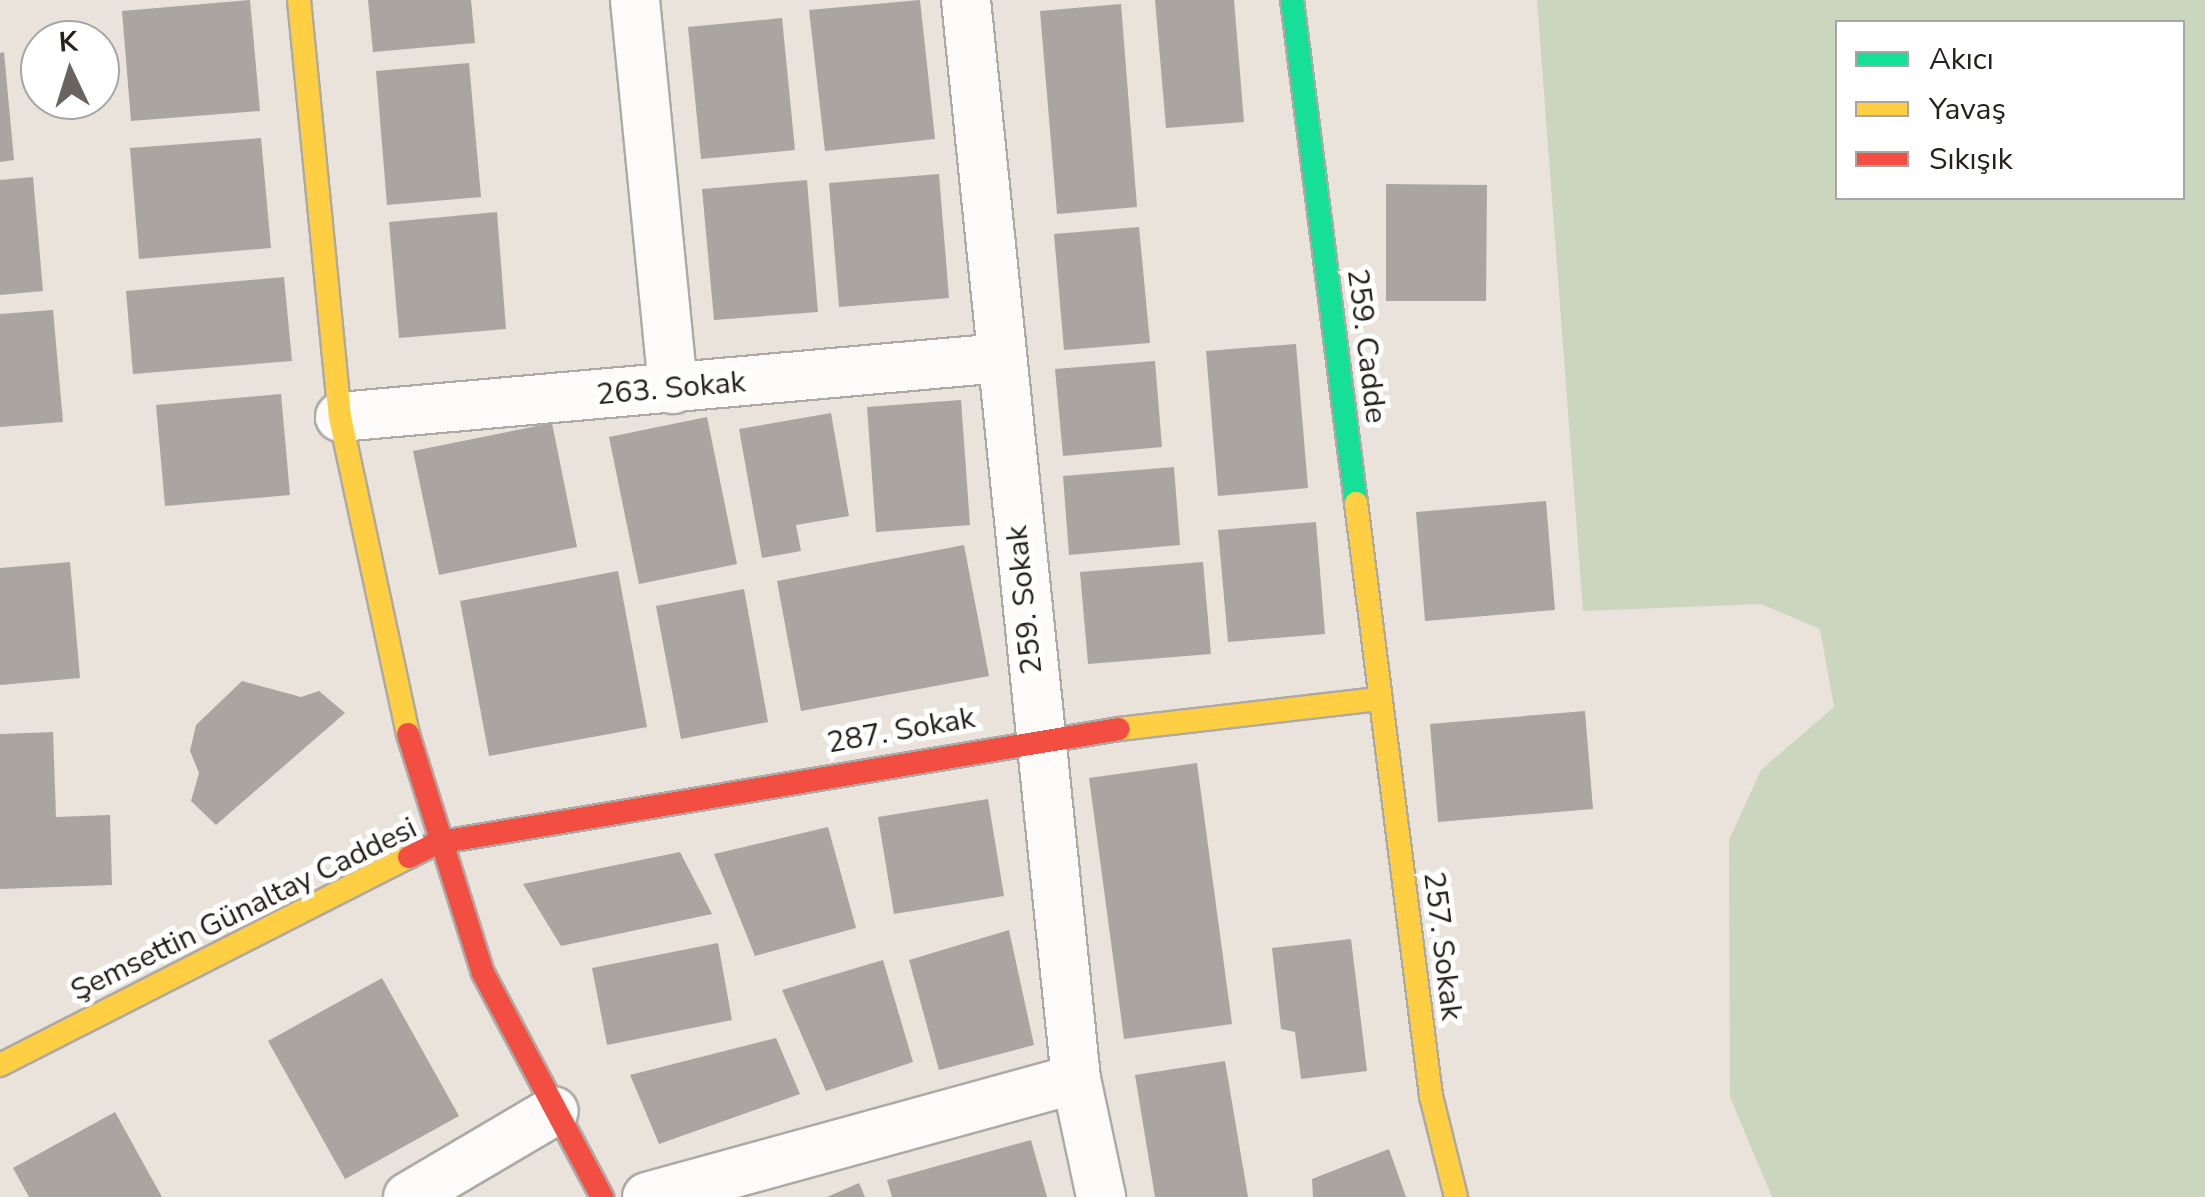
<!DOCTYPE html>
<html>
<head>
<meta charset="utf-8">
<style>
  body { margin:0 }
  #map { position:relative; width:2205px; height:1197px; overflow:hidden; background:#e9e3dc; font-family:"Nunito Sans",sans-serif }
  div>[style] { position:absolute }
  .green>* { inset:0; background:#cbd6be }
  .building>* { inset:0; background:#aaa5a0 }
  .roads { filter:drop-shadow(2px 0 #aea9a4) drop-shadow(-2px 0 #aea9a4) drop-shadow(0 2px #aea9a4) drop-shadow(0 -2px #aea9a4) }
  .street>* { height:48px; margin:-24px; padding:0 24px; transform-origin:24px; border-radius:24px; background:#fcfbfa }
  .fast>* { height:22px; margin:-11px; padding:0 11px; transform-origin:11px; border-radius:11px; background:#16e098 }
  .slow>* { height:22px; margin:-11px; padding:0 11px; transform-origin:11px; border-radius:11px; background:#ffcf43 }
  .jam>* { height:22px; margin:-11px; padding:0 11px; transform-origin:11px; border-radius:11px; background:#f24e42 }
  span { translate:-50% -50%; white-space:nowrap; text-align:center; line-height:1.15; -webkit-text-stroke:10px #fff; paint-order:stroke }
  .street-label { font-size:30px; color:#24201c }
  .legend { position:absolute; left:1835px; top:20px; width:350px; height:180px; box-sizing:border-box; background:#fff; border:2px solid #a7a6a4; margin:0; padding:12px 18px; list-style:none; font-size:30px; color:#24201c }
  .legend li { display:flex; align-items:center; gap:20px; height:50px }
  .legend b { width:50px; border:2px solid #a7a6a4 }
  .north { position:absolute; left:20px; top:20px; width:100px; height:100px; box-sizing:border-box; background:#fff; border:2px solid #a7a6a4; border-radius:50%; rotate:356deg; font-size:28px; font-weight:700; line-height:40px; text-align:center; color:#24201c }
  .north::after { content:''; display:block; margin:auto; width:35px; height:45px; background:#69645f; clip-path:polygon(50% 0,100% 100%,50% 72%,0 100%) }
</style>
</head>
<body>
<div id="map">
  <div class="green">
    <i style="clip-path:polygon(evenodd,1537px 0,2205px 0,2205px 1197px,1772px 1197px,1730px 1097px,1729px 840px,1761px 770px,1834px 707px,1820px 629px,1761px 604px,1583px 611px,1537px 0,1838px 22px,2182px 22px,2182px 198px,1838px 198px,1838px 22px)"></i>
  </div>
  <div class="building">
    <i style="clip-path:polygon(250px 0,260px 111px,131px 121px,122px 11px)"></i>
    <i style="clip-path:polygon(368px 0,471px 0,475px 43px,373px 52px)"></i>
    <i style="clip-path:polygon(920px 0,935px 139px,825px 151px,809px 10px)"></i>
    <i style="clip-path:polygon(1155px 0,1234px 0,1244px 122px,1166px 128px)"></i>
    <i style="clip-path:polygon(1121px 4px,1137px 207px,1057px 214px,1040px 11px)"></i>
    <i style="clip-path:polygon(782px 18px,795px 150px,701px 159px,688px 27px)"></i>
    <i style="clip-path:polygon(4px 52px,14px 160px,0 162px,0 53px)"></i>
    <i style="clip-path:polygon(469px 63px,481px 197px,387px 205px,376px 71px)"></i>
    <i style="clip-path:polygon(261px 138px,271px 248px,139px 259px,130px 148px)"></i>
    <i style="clip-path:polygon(939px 174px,949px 298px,839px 307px,829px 183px)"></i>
    <i style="clip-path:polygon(33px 177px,43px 291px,0 295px,0 180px)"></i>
    <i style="clip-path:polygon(807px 180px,818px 312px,714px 320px,702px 189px)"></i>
    <i style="clip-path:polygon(1386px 184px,1487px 185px,1486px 301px,1386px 301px)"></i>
    <i style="clip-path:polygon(497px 212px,506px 329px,399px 338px,389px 222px)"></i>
    <i style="clip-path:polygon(1139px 227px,1150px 343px,1064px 350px,1054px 234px)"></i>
    <i style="clip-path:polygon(284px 277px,292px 361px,133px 374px,126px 291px)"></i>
    <i style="clip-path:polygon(53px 310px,63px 422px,0 427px,0 314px)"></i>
    <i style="clip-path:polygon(1296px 344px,1308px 488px,1218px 496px,1206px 351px)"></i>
    <i style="clip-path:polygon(1155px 361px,1162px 447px,1063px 456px,1055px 369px)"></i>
    <i style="clip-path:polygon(281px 394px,290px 495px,165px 506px,156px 405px)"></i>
    <i style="clip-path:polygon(961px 400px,970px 525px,876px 532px,867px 407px)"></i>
    <i style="clip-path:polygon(831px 413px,849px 516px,796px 525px,801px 551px,762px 558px,739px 429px)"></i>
    <i style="clip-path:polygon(707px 417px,737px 564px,639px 584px,609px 437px)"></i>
    <i style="clip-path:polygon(552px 423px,577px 547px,439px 575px,413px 451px)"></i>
    <i style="clip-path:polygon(1174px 467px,1180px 545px,1069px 555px,1063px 476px)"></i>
    <i style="clip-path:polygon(1546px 501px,1555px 610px,1425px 621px,1416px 512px)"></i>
    <i style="clip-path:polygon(1316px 522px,1325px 634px,1228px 642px,1218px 530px)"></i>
    <i style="clip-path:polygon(964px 545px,989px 676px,801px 711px,777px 581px)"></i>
    <i style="clip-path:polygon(70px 562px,80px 678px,0 685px,0 568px)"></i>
    <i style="clip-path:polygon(1203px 562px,1211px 654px,1088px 664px,1080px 572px)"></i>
    <i style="clip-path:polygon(618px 571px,647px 727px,489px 756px,460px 601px)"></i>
    <i style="clip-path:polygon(744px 589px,768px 722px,681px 739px,656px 606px)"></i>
    <i style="clip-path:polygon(242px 681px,301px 697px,319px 691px,345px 713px,216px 825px,191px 801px,199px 773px,190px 751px,196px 725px)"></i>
    <i style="clip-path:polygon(1585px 711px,1593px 809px,1438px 822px,1430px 724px)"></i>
    <i style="clip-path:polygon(53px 732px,56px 817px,110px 815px,112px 885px,0 889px,0 734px)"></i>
    <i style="clip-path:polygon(1197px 763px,1232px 1024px,1124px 1039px,1089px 778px)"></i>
    <i style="clip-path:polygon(988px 799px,1004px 896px,894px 914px,878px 817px)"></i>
    <i style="clip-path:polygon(828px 827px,856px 928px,755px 956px,714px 854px)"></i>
    <i style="clip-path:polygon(680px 852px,712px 914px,561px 946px,523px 884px)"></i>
    <i style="clip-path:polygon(1009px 930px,1034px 1045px,939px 1070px,909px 960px)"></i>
    <i style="clip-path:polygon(1351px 939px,1367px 1071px,1301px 1079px,1295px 1032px,1281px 1029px,1272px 948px)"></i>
    <i style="clip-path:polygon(718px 943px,732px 1020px,607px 1045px,592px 968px)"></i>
    <i style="clip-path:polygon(883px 960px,913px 1062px,826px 1091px,782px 990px)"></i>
    <i style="clip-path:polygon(382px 978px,459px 1116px,345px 1179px,268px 1041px)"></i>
    <i style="clip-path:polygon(776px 1038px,800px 1094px,659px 1144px,630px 1075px)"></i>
    <i style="clip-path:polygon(1225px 1061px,1248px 1197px,1155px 1197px,1135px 1075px)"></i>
    <i style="clip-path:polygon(115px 1112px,162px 1197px,29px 1197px,13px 1168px)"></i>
    <i style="clip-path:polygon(1031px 1140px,1047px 1197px,892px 1197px,887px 1180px)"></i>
    <i style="clip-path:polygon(1389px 1149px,1406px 1197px,1313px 1197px,1312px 1179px)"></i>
    <i style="clip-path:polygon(859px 1183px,865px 1197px,827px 1197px)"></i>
  </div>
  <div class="roads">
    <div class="street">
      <i style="left:635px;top:0;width:391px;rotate:84.4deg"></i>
      <i style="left:966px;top:0;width:1085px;rotate:84.18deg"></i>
      <i style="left:1076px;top:1079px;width:121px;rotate:78deg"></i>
      <i style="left:340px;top:417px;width:664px;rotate:-5.1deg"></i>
      <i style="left:408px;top:1197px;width:169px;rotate:-30.5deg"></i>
      <i style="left:647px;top:1197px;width:445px;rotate:-15.4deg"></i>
    </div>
    <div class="fast">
      <i style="left:1292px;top:0;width:507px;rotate:82.75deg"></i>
    </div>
    <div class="slow">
      <i style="left:299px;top:0;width:419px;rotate:84.4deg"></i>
      <i style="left:340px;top:417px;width:324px;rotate:77.9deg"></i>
      <i style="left:1356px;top:503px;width:598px;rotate:82.79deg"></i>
      <i style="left:1431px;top:1096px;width:104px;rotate:76.1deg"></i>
      <i style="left:1119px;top:729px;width:263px;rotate:-6.6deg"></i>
      <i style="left:0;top:1065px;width:459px;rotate:-27deg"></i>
    </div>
    <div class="jam">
      <i style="left:408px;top:734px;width:250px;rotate:72.6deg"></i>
      <i style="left:483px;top:973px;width:254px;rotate:62deg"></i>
      <i style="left:409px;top:857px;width:30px;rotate:-27deg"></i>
      <i style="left:436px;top:843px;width:692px;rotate:-9.48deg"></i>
    </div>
  </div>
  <div class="street-label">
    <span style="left:1366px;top:346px;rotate:83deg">259. Cadde</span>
    <span style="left:671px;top:389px;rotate:-5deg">263. Sokak</span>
    <span style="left:1025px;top:600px;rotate:-96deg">259. Sokak</span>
    <span style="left:901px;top:731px;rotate:-10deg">287. Sokak</span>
    <span style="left:244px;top:910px;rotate:-26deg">Şemsettin Günaltay Caddesi</span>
    <span style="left:1442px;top:946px;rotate:83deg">257. Sokak</span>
  </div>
  <ul class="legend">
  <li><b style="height:12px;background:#16e098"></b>Akıcı</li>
  <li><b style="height:12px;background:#ffcf43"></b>Yavaş</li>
  <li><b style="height:12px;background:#f24e42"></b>Sıkışık</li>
  </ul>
  <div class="north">K</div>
</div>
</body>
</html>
